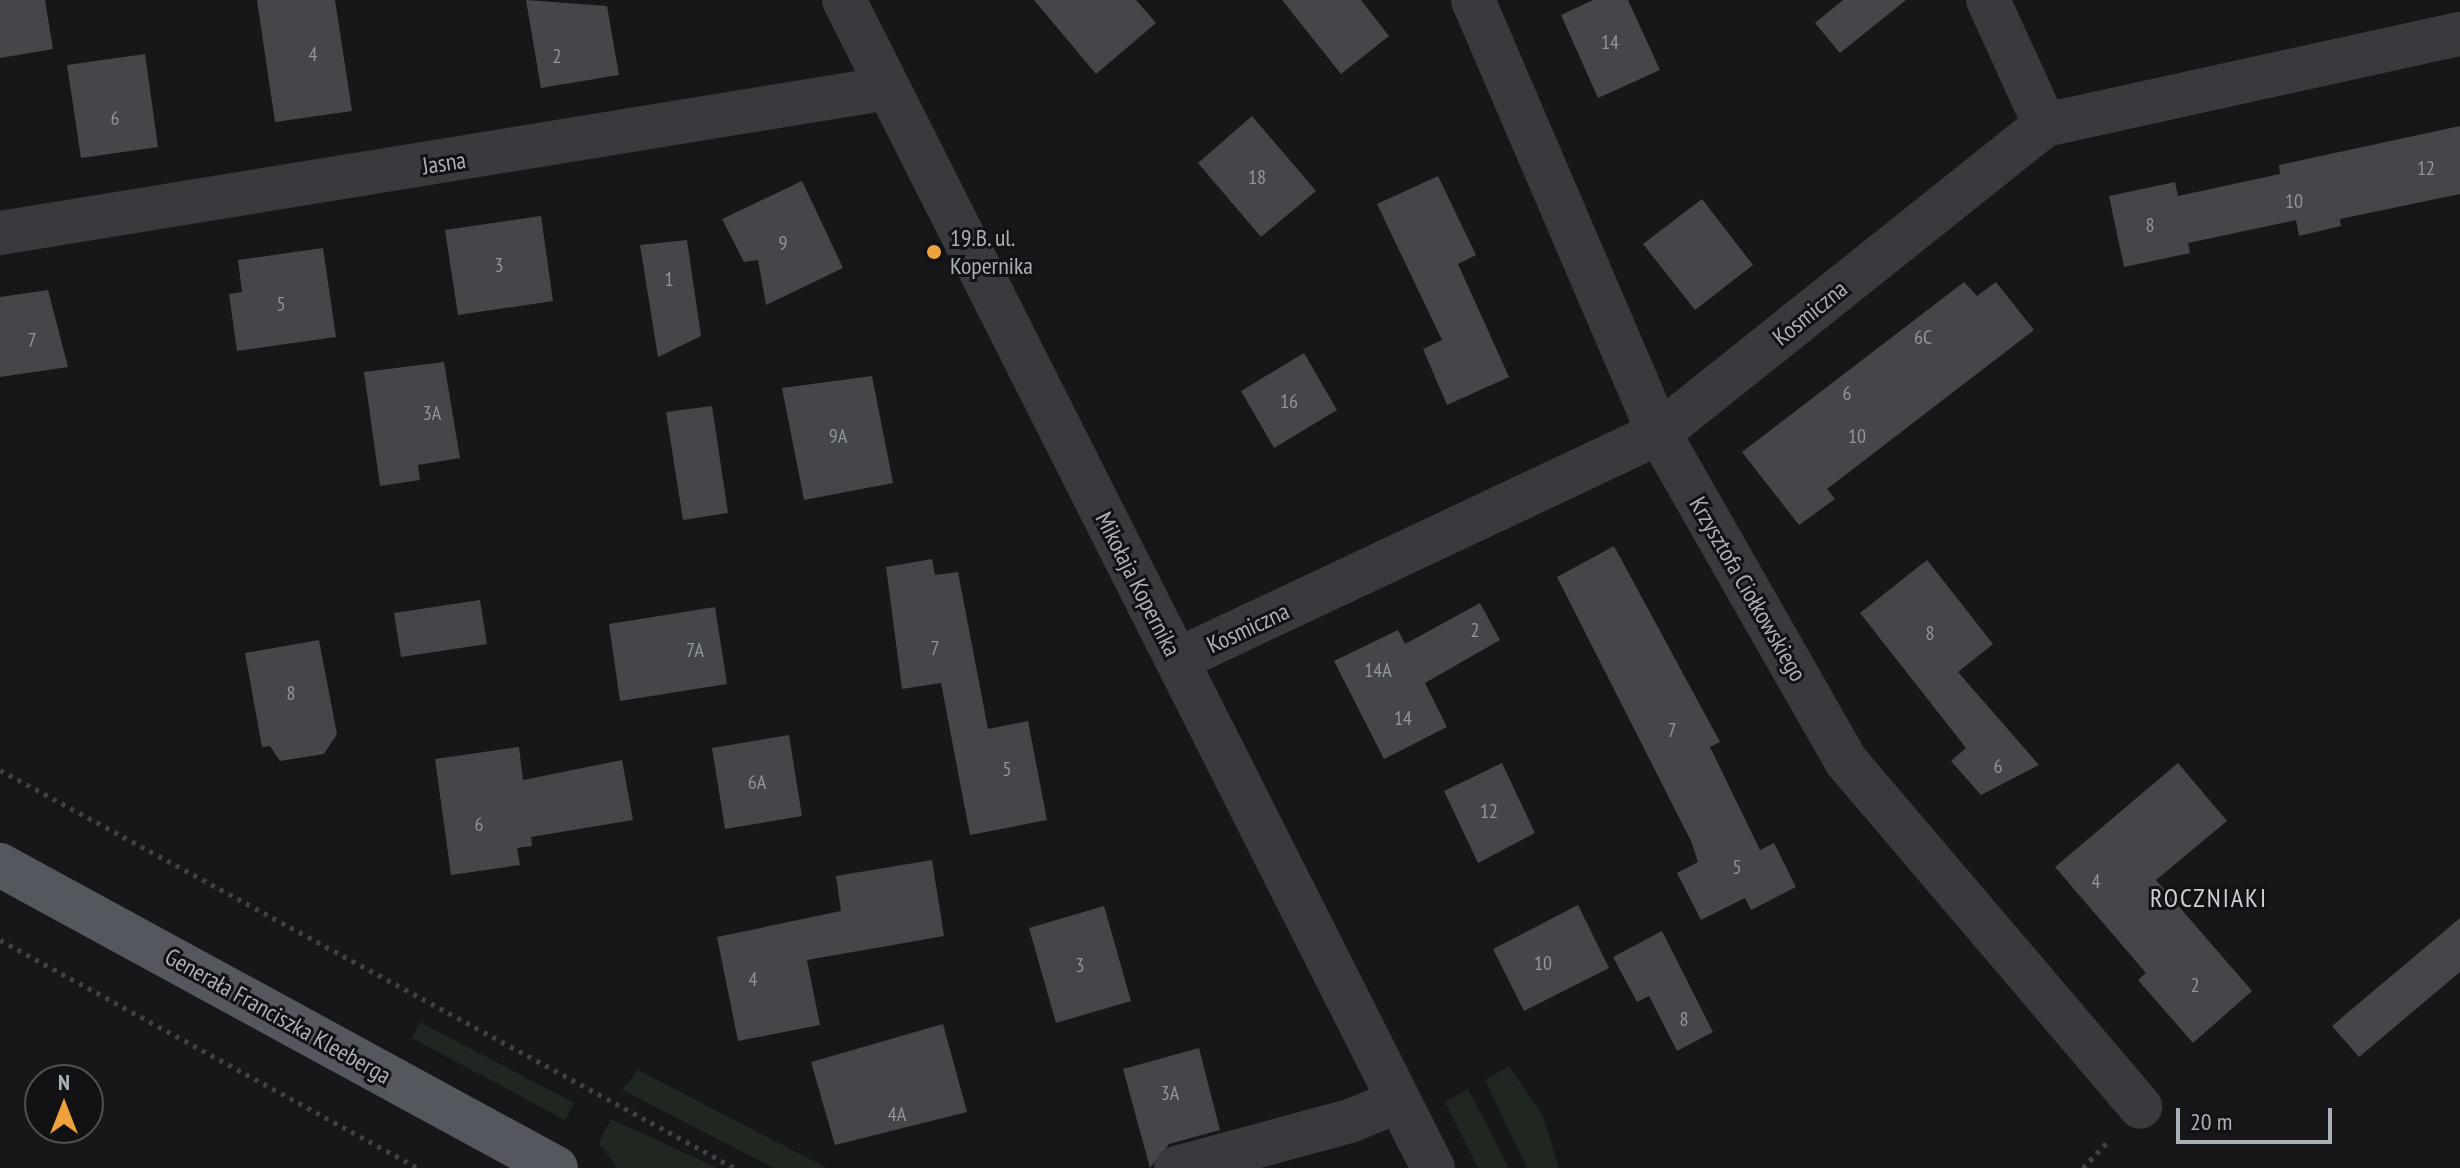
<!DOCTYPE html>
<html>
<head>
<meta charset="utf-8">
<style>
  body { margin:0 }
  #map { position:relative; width:2460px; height:1168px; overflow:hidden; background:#171719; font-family:"PT Sans Narrow",sans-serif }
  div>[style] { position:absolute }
  .green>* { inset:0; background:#1f2720 }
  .building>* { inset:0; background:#444649 }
  .path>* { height:5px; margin-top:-2.5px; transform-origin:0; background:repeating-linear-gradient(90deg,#3e4145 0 4px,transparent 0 10px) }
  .minor>* { height:44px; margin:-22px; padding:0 22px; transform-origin:22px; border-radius:22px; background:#383a3e }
  .major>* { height:44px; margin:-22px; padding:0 22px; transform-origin:22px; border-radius:22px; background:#54575d }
  .dots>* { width:22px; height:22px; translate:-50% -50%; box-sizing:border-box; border:4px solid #121214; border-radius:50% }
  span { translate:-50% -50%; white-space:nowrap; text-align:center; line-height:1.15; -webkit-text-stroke:6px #121214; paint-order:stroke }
  .number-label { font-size:20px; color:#90969d }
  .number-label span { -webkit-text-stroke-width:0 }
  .street-label { font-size:24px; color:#aab0b9 }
  .poi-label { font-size:24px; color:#aab0b9 }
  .left { translate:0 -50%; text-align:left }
  .neighbourhood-label { font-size:26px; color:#cbced5; letter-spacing:2px }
  .north { position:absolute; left:24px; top:1064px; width:80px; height:80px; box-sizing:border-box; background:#121214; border:2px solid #4f5156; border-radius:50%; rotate:0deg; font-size:22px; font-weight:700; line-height:32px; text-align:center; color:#aab0b9 }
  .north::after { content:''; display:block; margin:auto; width:28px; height:36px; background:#eea23b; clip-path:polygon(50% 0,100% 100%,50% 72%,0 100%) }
  .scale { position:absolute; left:2176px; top:1108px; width:156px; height:36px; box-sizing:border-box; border:4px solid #aab0b9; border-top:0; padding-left:10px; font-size:24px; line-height:28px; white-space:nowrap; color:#aab0b9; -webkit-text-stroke:6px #121214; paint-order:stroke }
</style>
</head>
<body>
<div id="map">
  <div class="green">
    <i style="clip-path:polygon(420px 1022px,574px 1103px,565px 1120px,412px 1038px)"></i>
    <i style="clip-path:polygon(1509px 1066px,1543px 1116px,1559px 1168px,1527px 1168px,1485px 1080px)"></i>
    <i style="clip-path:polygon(638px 1070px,827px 1168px,774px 1168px,622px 1090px)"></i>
    <i style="clip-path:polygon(1468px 1089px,1509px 1168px,1478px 1168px,1445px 1102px)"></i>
    <i style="clip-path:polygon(611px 1119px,715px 1167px,715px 1168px,617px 1168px,599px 1143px)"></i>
  </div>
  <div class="building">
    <i style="clip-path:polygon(0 0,45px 0,53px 49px,0 58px)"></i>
    <i style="clip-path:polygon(257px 0,335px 0,352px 111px,275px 122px)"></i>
    <i style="clip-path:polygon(526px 0,607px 6px,619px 75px,541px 88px)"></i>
    <i style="clip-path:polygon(1034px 0,1136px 0,1156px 23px,1096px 74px)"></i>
    <i style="clip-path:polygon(1282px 0,1361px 0,1389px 36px,1341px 74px)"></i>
    <i style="clip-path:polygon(1593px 0,1628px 0,1660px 70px,1598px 98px,1561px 15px)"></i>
    <i style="clip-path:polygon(1843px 0,1906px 0,1840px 53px,1815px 23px)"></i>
    <i style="clip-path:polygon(145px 54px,158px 147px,81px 158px,67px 65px)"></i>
    <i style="clip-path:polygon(1252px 116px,1316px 191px,1261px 237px,1198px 163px)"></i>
    <i style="clip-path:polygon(2460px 126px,2460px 194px,2340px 219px,2341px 226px,2299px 236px,2296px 220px,2188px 243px,2190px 253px,2124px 267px,2109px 196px,2175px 182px,2178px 196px,2280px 174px,2279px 165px)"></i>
    <i style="clip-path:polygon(1438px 176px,1476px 255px,1458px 264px,1509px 377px,1447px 405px,1423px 349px,1442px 340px,1377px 204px)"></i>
    <i style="clip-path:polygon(802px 181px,843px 268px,766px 305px,758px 260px,744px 262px,722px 219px)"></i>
    <i style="clip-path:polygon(1702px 199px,1753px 265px,1695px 310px,1643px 244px)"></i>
    <i style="clip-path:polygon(541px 216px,553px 301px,458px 315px,445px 230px)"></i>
    <i style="clip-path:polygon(687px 240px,701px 336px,658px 357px,640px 245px)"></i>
    <i style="clip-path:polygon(323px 248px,336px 337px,237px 351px,229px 294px,242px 292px,238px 260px)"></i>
    <i style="clip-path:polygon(1964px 282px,1977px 296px,1996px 282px,2034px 330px,1827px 489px,1835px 499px,1799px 525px,1742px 452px)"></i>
    <i style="clip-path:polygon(48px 290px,68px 367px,0 377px,0 297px)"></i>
    <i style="clip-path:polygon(1304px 353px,1337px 410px,1274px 448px,1241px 391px)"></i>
    <i style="clip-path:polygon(444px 362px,460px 458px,418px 465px,420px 480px,380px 486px,364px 372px)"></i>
    <i style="clip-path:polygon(872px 376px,893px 483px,804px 500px,782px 388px)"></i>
    <i style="clip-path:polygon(712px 406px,728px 513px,683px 520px,666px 412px)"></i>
    <i style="clip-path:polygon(1614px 546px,1720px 742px,1710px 747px,1760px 850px,1774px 843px,1796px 887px,1751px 910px,1745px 898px,1701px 920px,1677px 873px,1698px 862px,1691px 841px,1557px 577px)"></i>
    <i style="clip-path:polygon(932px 559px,935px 575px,958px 572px,988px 729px,1028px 721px,1047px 820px,970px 835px,941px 683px,902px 689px,886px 567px)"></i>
    <i style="clip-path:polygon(1927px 560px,1993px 644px,1958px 672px,2039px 765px,1981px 795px,1951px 761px,1966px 748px,1860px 613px)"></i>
    <i style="clip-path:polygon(480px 600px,487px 644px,401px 657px,394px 613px)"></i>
    <i style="clip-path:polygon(1480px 603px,1500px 640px,1425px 683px,1447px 727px,1384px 759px,1334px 661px,1398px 630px,1405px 644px)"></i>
    <i style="clip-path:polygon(715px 607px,727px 684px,620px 701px,609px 624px)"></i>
    <i style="clip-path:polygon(319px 640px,337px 734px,324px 754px,280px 761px,270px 746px,262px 747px,245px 653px)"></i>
    <i style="clip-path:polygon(789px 735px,802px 816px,725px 829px,712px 748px)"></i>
    <i style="clip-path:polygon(519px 747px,523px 780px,622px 760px,633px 820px,531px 837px,532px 846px,517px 848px,520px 865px,451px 875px,435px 759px)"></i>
    <i style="clip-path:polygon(1502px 763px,1535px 833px,1478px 863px,1444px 791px)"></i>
    <i style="clip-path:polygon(2178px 763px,2227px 821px,2156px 880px,2252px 991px,2193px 1043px,2138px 980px,2146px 973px,2055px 867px)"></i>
    <i style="clip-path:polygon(932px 860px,944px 936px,807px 960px,820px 1025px,738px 1041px,717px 937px,841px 911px,836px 876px)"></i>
    <i style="clip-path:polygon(1578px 905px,1609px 968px,1524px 1011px,1493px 949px)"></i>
    <i style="clip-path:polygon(1104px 906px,1131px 1001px,1056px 1023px,1029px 928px)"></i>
    <i style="clip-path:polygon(2460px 918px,2460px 972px,2359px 1057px,2332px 1026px)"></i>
    <i style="clip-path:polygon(1662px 931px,1713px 1032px,1677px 1051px,1649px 996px,1637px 1002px,1613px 957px)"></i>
    <i style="clip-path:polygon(943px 1024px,967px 1112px,835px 1145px,811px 1062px)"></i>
    <i style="clip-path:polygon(1199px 1048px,1220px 1130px,1169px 1144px,1150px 1168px,1123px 1069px)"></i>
  </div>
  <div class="path">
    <i style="left:0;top:770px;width:836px;rotate:28.44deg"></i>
    <i style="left:0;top:940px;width:476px;rotate:28.6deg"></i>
    <i style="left:2083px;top:1168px;width:35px;rotate:-47deg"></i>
  </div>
  <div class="minor">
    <i style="left:844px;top:0;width:1308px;rotate:63.24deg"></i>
    <i style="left:1473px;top:0;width:471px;rotate:66.8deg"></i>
    <i style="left:1659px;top:433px;width:378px;rotate:60.3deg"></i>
    <i style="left:1846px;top:761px;width:454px;rotate:49.6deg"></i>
    <i style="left:1988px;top:0;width:137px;rotate:65.5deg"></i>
    <i style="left:0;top:233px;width:900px;rotate:-9.27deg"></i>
    <i style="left:1177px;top:660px;width:533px;rotate:-25.22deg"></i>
    <i style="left:1659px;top:433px;width:494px;rotate:-38.6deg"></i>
    <i style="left:2045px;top:125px;width:425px;rotate:-12.4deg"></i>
    <i style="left:1176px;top:1168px;width:180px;rotate:-15.1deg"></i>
    <i style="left:1350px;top:1121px;width:53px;rotate:-22.2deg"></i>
  </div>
  <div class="major">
    <i style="left:0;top:865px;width:633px;rotate:28.59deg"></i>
  </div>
  <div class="dots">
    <i style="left:934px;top:252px;background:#eea23b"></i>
  </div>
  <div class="number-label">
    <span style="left:1610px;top:42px">14</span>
    <span style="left:313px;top:54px">4</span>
    <span style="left:557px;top:56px">2</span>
    <span style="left:115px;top:118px">6</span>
    <span style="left:2426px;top:168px">12</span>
    <span style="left:1257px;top:177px">18</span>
    <span style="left:2294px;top:201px">10</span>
    <span style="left:2150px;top:225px">8</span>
    <span style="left:783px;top:243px">9</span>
    <span style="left:499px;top:265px">3</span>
    <span style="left:669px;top:279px">1</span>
    <span style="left:281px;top:304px">5</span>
    <span style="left:1923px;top:337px">6C</span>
    <span style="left:32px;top:340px">7</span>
    <span style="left:1847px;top:393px">6</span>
    <span style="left:1289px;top:401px">16</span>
    <span style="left:432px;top:413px">3A</span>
    <span style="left:838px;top:436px">9A</span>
    <span style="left:1857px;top:436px">10</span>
    <span style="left:1475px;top:630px">2</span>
    <span style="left:1930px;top:633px">8</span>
    <span style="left:935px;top:648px">7</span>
    <span style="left:695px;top:650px">7A</span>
    <span style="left:1378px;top:670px">14A</span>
    <span style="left:291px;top:693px">8</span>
    <span style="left:1403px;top:718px">14</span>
    <span style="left:1672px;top:730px">7</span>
    <span style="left:1998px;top:766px">6</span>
    <span style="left:1007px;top:769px">5</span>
    <span style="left:757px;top:782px">6A</span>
    <span style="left:1489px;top:811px">12</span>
    <span style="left:479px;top:824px">6</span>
    <span style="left:1737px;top:867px">5</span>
    <span style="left:2096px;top:881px">4</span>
    <span style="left:1543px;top:963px">10</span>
    <span style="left:1080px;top:965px">3</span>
    <span style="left:753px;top:979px">4</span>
    <span style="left:2195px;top:985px">2</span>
    <span style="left:1684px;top:1019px">8</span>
    <span style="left:1170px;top:1093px">3A</span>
    <span style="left:897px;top:1114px">4A</span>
  </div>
  <div class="street-label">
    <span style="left:444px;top:163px;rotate:-9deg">Jasna</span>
    <span style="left:1810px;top:313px;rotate:-39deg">Kosmiczna</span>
    <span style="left:1138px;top:584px;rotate:63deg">Mikołaja Kopernika</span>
    <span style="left:1748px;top:589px;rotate:60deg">Krzysztofa Ciołkowskiego</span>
    <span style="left:1248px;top:628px;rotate:-25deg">Kosmiczna</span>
    <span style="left:278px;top:1016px;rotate:29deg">Generała Franciszka Kleeberga</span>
  </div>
  <div class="poi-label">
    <span class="left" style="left:950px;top:252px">19.B. ul.<br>Kopernika</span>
  </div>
  <div class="neighbourhood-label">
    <span style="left:2209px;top:898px">ROCZNIAKI</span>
  </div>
  <div class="north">N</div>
  <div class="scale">20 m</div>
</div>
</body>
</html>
